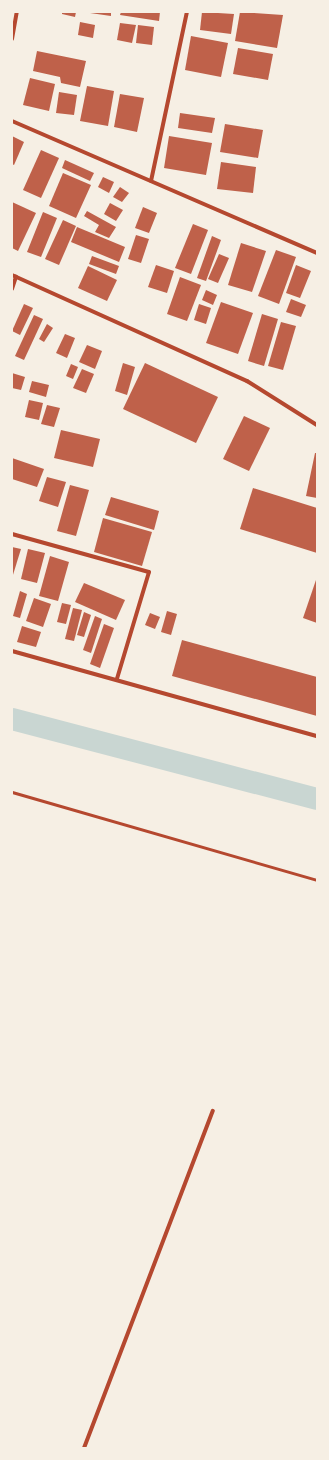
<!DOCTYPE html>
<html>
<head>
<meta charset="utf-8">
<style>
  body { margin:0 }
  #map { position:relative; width:329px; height:1460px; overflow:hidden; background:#f6efe4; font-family:"IBM Plex Serif",serif }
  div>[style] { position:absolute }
  .canal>* { height:22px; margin:-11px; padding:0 11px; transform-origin:11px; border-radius:11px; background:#c9d6d2 }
  .building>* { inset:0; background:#bf614a }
  .service>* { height:3px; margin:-1.5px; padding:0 1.5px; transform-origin:1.5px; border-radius:1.5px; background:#b5482f }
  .minor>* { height:4px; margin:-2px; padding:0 2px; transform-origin:2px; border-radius:2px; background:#b5482f }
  span { translate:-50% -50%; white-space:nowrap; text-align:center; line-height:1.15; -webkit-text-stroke:4px #f6efe4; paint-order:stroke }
  .frame { position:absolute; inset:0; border:13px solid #f6efe4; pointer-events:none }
</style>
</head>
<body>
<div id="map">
  <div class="canal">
    <i style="left:12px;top:719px;width:315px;rotate:14.7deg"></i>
  </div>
  <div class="building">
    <i style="clip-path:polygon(62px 12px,76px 12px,75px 17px,62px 14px)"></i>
    <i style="clip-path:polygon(83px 12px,111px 12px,111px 16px)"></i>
    <i style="clip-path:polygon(121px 12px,160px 12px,159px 21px,120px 15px)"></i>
    <i style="clip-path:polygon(202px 12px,234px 14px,231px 34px,200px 30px)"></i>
    <i style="clip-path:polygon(240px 12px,283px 15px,277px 48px,235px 41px)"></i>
    <i style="clip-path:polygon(80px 22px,95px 25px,93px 38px,78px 35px)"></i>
    <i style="clip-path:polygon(120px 23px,136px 25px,132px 43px,117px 40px)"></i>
    <i style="clip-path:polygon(138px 25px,154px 27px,152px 45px,136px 43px)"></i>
    <i style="clip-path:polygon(191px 36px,228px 43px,221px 77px,185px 70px)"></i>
    <i style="clip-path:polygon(238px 48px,273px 54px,268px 80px,233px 74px)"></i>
    <i style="clip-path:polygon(37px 51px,86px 61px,80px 87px,61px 83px,60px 77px,33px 71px)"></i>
    <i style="clip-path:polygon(30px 78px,55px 84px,49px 111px,23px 105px)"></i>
    <i style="clip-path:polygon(87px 86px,114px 91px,108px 126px,80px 121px)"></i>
    <i style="clip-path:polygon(59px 92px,77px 95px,74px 115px,56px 113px)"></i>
    <i style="clip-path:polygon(120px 94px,144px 98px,137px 132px,114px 127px)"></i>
    <i style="clip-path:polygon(180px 113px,215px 118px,212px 133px,178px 128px)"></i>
    <i style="clip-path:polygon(225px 124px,263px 130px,258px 158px,220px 152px)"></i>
    <i style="clip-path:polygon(12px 136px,24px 142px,14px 165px,12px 164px)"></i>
    <i style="clip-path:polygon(169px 136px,212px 143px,206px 175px,164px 168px)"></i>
    <i style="clip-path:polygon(41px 150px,59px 158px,41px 198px,23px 190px)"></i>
    <i style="clip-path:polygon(65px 160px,94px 173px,90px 181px,62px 168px)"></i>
    <i style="clip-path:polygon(221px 162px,256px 167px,253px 193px,217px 189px)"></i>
    <i style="clip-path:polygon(63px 173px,91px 185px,76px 218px,49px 206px)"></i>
    <i style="clip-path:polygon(103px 177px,114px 182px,109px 193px,98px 187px)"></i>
    <i style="clip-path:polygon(120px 187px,129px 193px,122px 202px,113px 197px)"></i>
    <i style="clip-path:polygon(12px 202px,36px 213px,18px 251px,12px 248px)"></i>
    <i style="clip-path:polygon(110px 203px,123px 210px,116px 221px,104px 214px)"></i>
    <i style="clip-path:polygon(143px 207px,157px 213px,149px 233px,135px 228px)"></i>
    <i style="clip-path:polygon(87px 211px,116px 227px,109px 238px,95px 232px,99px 225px,84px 216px)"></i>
    <i style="clip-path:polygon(43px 212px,57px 218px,41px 257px,27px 252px)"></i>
    <i style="clip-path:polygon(63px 220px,76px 226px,59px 265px,45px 259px)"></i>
    <i style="clip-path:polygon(193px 224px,208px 230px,191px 274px,175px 268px)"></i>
    <i style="clip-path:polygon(77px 227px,125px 247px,119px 262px,71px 242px)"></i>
    <i style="clip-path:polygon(136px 235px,149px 239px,141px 263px,128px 259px)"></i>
    <i style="clip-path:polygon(212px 236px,221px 240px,206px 281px,197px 278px)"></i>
    <i style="clip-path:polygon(241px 243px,266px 251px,252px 292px,228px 285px)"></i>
    <i style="clip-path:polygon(276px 250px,296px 257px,279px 304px,258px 296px)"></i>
    <i style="clip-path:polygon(219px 254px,229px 258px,218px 283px,208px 279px)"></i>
    <i style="clip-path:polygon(92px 256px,119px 266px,116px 274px,89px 264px)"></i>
    <i style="clip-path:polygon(156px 265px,174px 271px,167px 293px,148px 287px)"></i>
    <i style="clip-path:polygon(296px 265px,311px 271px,300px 298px,286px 293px)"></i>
    <i style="clip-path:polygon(88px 266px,117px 280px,107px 301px,78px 288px)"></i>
    <i style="clip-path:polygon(180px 277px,201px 285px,187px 321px,167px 314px)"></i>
    <i style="clip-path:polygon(206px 290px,217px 295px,213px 305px,202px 300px)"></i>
    <i style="clip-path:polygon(291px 299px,306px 305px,301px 317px,286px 312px)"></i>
    <i style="clip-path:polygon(221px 302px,253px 313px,238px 354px,206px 343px)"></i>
    <i style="clip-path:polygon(24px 304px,33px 308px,20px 335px,12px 331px)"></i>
    <i style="clip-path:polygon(199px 304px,211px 308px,206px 324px,194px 320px)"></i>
    <i style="clip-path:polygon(262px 314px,278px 319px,264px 366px,248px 361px)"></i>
    <i style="clip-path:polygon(34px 315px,43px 319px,24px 360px,15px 356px)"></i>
    <i style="clip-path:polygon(281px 322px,296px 326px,283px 370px,268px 366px)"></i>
    <i style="clip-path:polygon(47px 324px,53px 328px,44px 342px,39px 339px)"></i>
    <i style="clip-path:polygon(65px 334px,75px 338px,67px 358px,56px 353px)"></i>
    <i style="clip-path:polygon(87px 345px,102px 351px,95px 369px,79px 362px)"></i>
    <i style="clip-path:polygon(123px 363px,135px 367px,127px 395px,115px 391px)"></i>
    <i style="clip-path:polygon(145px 363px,218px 397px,196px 443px,123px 409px)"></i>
    <i style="clip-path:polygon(71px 364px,78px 367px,73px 379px,66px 376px)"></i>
    <i style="clip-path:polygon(82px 369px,94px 374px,86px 393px,73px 388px)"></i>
    <i style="clip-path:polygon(12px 373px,25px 377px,21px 390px,12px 388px)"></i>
    <i style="clip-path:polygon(32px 381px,49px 385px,46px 397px,29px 392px)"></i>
    <i style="clip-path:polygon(29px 400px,43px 403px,39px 420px,25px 417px)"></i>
    <i style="clip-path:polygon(47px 405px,60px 408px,54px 427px,41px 424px)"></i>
    <i style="clip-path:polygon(244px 416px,270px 428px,249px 471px,223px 459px)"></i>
    <i style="clip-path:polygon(61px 430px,100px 439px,93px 467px,54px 458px)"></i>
    <i style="clip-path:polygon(315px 453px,317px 453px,317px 498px,306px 496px)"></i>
    <i style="clip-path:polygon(12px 458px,44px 469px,37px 487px,12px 479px)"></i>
    <i style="clip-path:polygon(47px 477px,66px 482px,58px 507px,39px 501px)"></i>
    <i style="clip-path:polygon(70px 485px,89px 490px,76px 536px,57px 531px)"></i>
    <i style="clip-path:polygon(253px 488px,317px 508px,317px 553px,240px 529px)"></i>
    <i style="clip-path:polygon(111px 497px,159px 511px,154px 530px,105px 515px)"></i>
    <i style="clip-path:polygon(103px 518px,152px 532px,142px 566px,94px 552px)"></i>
    <i style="clip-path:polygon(12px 547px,21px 549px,12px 578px)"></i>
    <i style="clip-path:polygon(28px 549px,45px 553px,37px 583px,21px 579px)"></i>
    <i style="clip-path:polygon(50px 556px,69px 562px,58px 601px,39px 596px)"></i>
    <i style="clip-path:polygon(317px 577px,317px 623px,303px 618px)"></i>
    <i style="clip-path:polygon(84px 583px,125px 600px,116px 620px,75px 602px)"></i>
    <i style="clip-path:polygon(20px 591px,27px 594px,20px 618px,13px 616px)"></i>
    <i style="clip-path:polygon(34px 598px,51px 604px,43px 627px,26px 621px)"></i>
    <i style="clip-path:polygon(62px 603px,71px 605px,66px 624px,57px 622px)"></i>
    <i style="clip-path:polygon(73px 608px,82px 610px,74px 641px,65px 639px)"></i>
    <i style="clip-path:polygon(167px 611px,177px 614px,171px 635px,161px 632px)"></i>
    <i style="clip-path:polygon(84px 612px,91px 615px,84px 637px,77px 635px)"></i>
    <i style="clip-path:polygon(150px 613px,160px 617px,155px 629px,145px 625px)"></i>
    <i style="clip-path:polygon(95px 616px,102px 619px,91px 653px,83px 650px)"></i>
    <i style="clip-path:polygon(104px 624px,114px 628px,100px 668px,90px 664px)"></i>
    <i style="clip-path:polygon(22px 626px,41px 632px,36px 647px,17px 642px)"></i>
    <i style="clip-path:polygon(182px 640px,317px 677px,317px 716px,172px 676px)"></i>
  </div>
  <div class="service">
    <i style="left:12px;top:792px;width:317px;rotate:16.1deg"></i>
  </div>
  <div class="minor">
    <i style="left:12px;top:39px;width:27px;rotate:-80deg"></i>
    <i style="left:12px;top:121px;width:332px;rotate:23.4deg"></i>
    <i style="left:151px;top:181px;width:173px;rotate:-78deg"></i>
    <i style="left:12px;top:275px;width:258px;rotate:24.3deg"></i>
    <i style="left:247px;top:381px;width:83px;rotate:32.2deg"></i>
    <i style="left:12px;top:289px;width:13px;rotate:-72deg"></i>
    <i style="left:12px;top:534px;width:142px;rotate:15.5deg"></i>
    <i style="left:149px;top:572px;width:112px;rotate:106.7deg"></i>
    <i style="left:12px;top:651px;width:317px;rotate:15.6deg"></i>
    <i style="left:84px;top:1448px;width:361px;rotate:-69.1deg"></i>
  </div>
  <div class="frame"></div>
</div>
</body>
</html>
